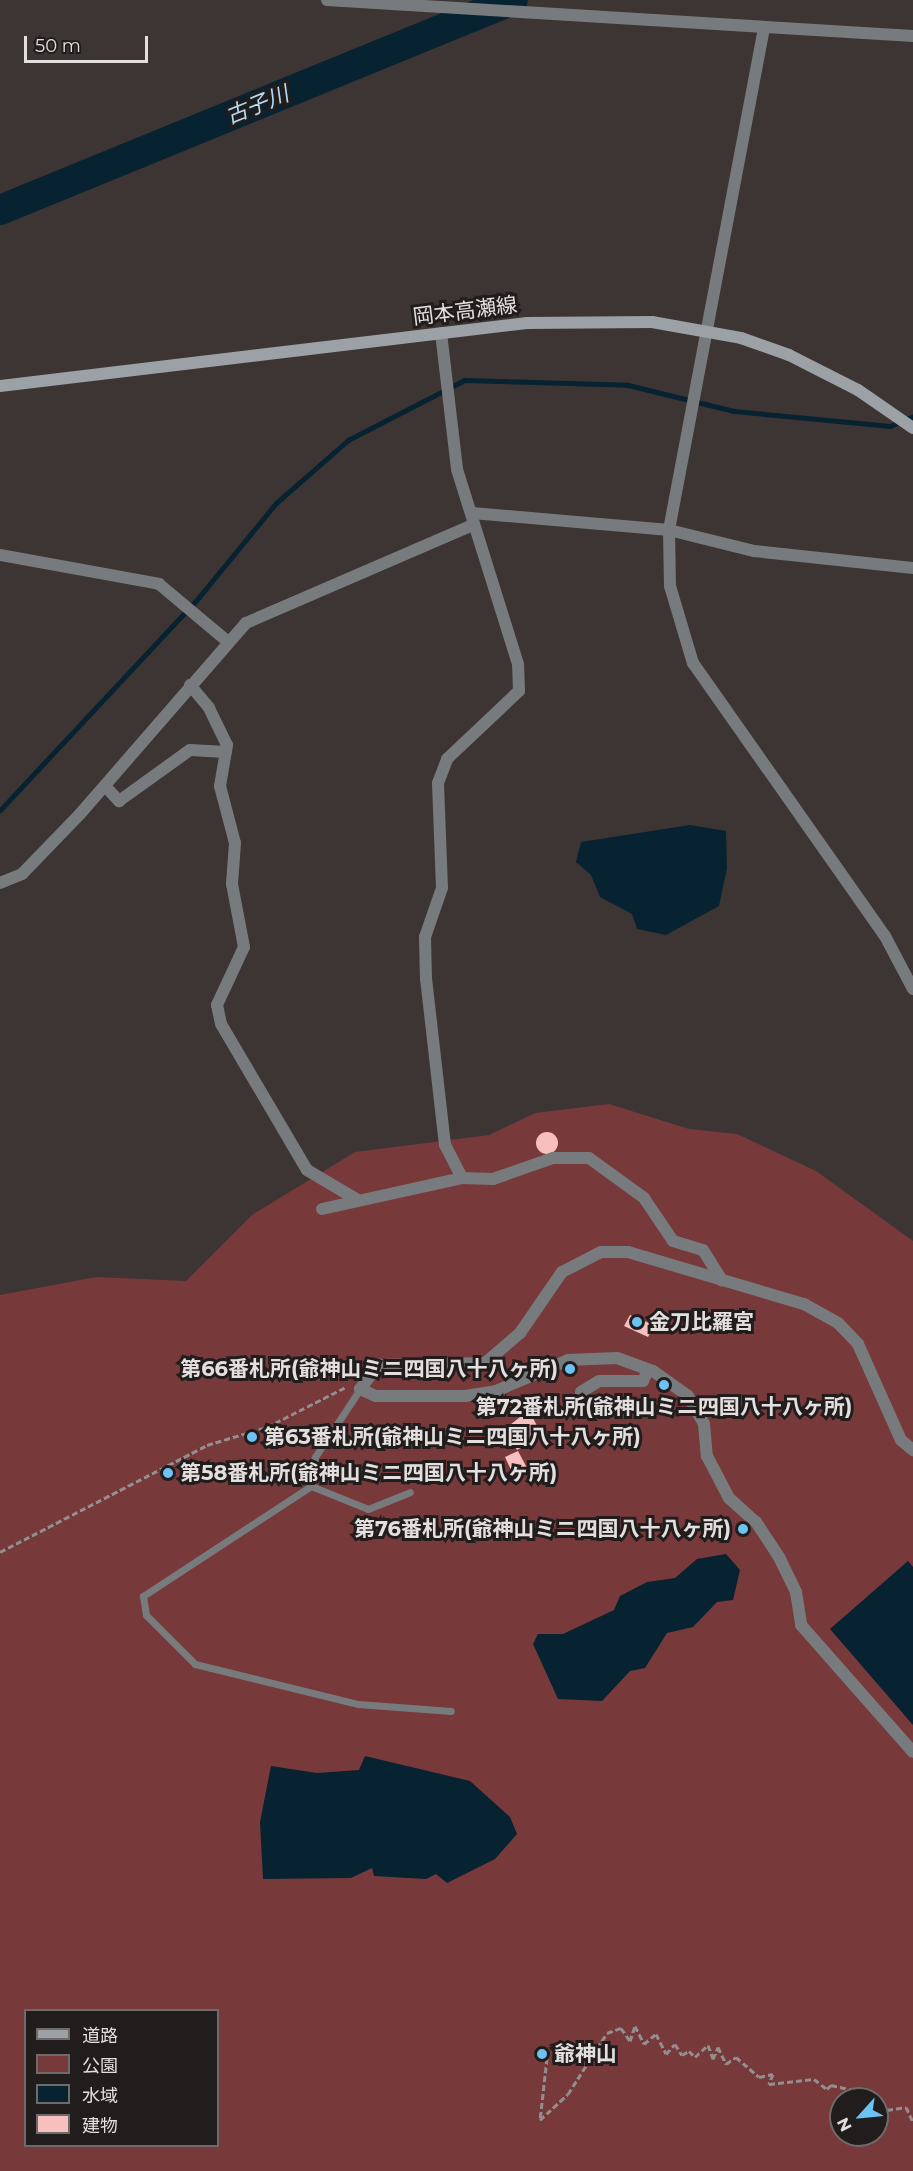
<!DOCTYPE html>
<html>
<head>
<meta charset="utf-8">
<style>
  body { margin:0 }
  #map { position:relative; width:913px; height:2171px; overflow:hidden; background:#3d3534; font-family:Montserrat,"Noto Sans JP",sans-serif }
  div>[style] { position:absolute }
  .green>* { inset:0; background:#78393b }
  .water>* { inset:0; background:#072230 }
  .stream>* { height:5px; margin:-2.5px; padding:0 2.5px; transform-origin:2.5px; border-radius:2.5px; background:#072230 }
  .river>* { height:30px; margin:-15px; padding:0 15px; transform-origin:15px; border-radius:15px; background:#072230 }
  .building>* { inset:0; background:#f7c0bf }
  .round { border-radius:50% }
  .path>* { height:3px; margin-top:-1.5px; transform-origin:0; background:repeating-linear-gradient(90deg,#948e8d 0 6px,transparent 0 9px) }
  .service>* { height:7px; margin:-3.5px; padding:0 3.5px; transform-origin:3.5px; border-radius:3.5px; background:#787b7d }
  .minor>* { height:12px; margin:-6px; padding:0 6px; transform-origin:6px; border-radius:6px; background:#787b7d }
  .tertiary>* { height:12px; margin:-6px; padding:0 6px; transform-origin:6px; border-radius:6px; background:#787b7d }
  .secondary>* { height:12px; margin:-6px; padding:0 6px; transform-origin:6px; border-radius:6px; background:#9ba1a4 }
  .dots>* { width:16px; height:16px; translate:-50% -50%; box-sizing:border-box; border:3px solid #211d1d; border-radius:50% }
  span { translate:-50% -50%; white-space:nowrap; text-align:center; line-height:1.15; -webkit-text-stroke:6px #211d1d; paint-order:stroke }
  .street-label { font-size:21px; color:#e4dfdf }
  .poi-label { font-size:21px; color:#e4dfdf; font-weight:700 }
  .left { translate:0 -50%; text-align:left }
  .right { translate:-100% -50%; text-align:right }
  .water-label { font-size:22px; color:#b3daf3; font-style:italic }
  .legend { position:absolute; left:24px; top:2009px; width:195px; height:138px; box-sizing:border-box; background:#211d1d; border:2px solid #6f6b6b; margin:0; padding:8px 10px; list-style:none; font-size:18px; color:#e4dfdf }
  .legend li { display:flex; align-items:center; gap:12px; height:30px }
  .legend b { width:30px; border:2px solid #6f6b6b }
  .north { position:absolute; left:829px; top:2087px; width:60px; height:60px; box-sizing:border-box; background:#211d1d; border:2px solid #6f6b6b; border-radius:50%; rotate:243deg; font-size:16px; font-weight:700; line-height:24px; text-align:center; color:#e4dfdf }
  .north::after { content:''; display:block; margin:auto; width:21px; height:27px; background:#6ec2f3; clip-path:polygon(50% 0,100% 100%,50% 72%,0 100%) }
  .scale { position:absolute; left:24px; top:36px; width:124px; height:27px; box-sizing:border-box; border:3px solid #e4dfdf; border-top:0; padding-left:8px; font-size:18px; line-height:21px; white-space:nowrap; color:#e4dfdf; -webkit-text-stroke:4px #211d1d; paint-order:stroke }
</style>
</head>
<body>
<div id="map">
  <div class="green">
    <i style="clip-path:polygon(evenodd,609px 1104px,689px 1129px,737px 1134px,816px 1171px,913px 1241px,913px 2171px,0 2171px,0 1295px,96px 1277px,186px 1281px,252px 1215px,355px 1152px,489px 1135px,535px 1113px,609px 1104px,26px 2010px,218px 2010px,218px 2146px,26px 2146px,26px 2010px,609px 1104px,841px 2099px,877px 2099px,877px 2135px,841px 2135px,841px 2099px)"></i>
  </div>
  <div class="water">
    <i style="clip-path:polygon(690px 825px,726px 831px,727px 868px,719px 906px,666px 935px,637px 929px,632px 914px,600px 897px,591px 875px,576px 862px,581px 842px)"></i>
    <i style="clip-path:polygon(726px 1554px,740px 1570px,733px 1600px,717px 1602px,693px 1627px,667px 1633px,645px 1668px,630px 1671px,602px 1701px,558px 1699px,533px 1644px,538px 1634px,563px 1634px,614px 1610px,620px 1596px,647px 1582px,675px 1578px,697px 1559px)"></i>
    <i style="clip-path:polygon(908px 1561px,913px 1567px,913px 1725px,830px 1629px)"></i>
    <i style="clip-path:polygon(365px 1756px,470px 1781px,510px 1817px,517px 1834px,495px 1859px,447px 1883px,436px 1874px,426px 1879px,374px 1876px,372px 1868px,351px 1878px,263px 1879px,260px 1822px,271px 1766px,317px 1773px,359px 1770px)"></i>
  </div>
  <div class="stream">
    <i style="left:0;top:810px;width:291px;rotate:-46.9deg"></i>
    <i style="left:199px;top:597px;width:122px;rotate:-50.7deg"></i>
    <i style="left:276px;top:503px;width:96px;rotate:-41.2deg"></i>
    <i style="left:348px;top:440px;width:131px;rotate:-27.3deg"></i>
    <i style="left:464px;top:380px;width:164px;rotate:1.7deg"></i>
    <i style="left:628px;top:385px;width:109px;rotate:13.8deg"></i>
    <i style="left:734px;top:411px;width:157px;rotate:5.5deg"></i>
    <i style="left:890px;top:426px;width:25px;rotate:-23deg"></i>
  </div>
  <div class="river">
    <i style="left:0;top:210px;width:554px;rotate:-22.26deg"></i>
  </div>
  <div class="building">
    <i class="round" style="left:536px;top:1132px;width:22px;height:22px"></i>
    <i style="clip-path:polygon(630px 1315px,654px 1325px,648px 1337px,624px 1326px)"></i>
    <i style="clip-path:polygon(595px 1397px,614px 1397px,614px 1411px,595px 1411px)"></i>
    <i style="clip-path:polygon(529px 1410px,542px 1436px,517px 1450px,506px 1428px)"></i>
    <i style="clip-path:polygon(518px 1451px,527px 1468px,513px 1474px,505px 1457px)"></i>
  </div>
  <div class="path">
    <i style="left:0;top:1552px;width:233px;rotate:-27.3deg"></i>
    <i style="left:207px;top:1445px;width:63px;rotate:-16.7deg"></i>
    <i style="left:267px;top:1427px;width:89px;rotate:-26.9deg"></i>
    <i style="left:547px;top:2058px;width:62px;rotate:96.4deg"></i>
    <i style="left:540px;top:2120px;width:38px;rotate:-43deg"></i>
    <i style="left:568px;top:2094px;width:72px;rotate:-57.4deg"></i>
    <i style="left:607px;top:2033px;width:15px;rotate:-20deg"></i>
    <i style="left:621px;top:2028px;width:16px;rotate:55deg"></i>
    <i style="left:630px;top:2041px;width:16px;rotate:-72deg"></i>
    <i style="left:635px;top:2026px;width:20px;rotate:63deg"></i>
    <i style="left:644px;top:2044px;width:16px;rotate:-40deg"></i>
    <i style="left:656px;top:2034px;width:22px;rotate:63deg"></i>
    <i style="left:666px;top:2054px;width:13px;rotate:-48deg"></i>
    <i style="left:675px;top:2044px;width:13px;rotate:58deg"></i>
    <i style="left:682px;top:2055px;width:8px;rotate:-30deg"></i>
    <i style="left:689px;top:2051px;width:8px;rotate:45deg"></i>
    <i style="left:695px;top:2057px;width:18px;rotate:-43deg"></i>
    <i style="left:708px;top:2045px;width:15px;rotate:70deg"></i>
    <i style="left:713px;top:2059px;width:13px;rotate:-67deg"></i>
    <i style="left:718px;top:2047px;width:19px;rotate:65deg"></i>
    <i style="left:726px;top:2064px;width:12px;rotate:-35deg"></i>
    <i style="left:736px;top:2057px;width:30px;rotate:41deg"></i>
    <i style="left:759px;top:2077px;width:14px;rotate:-12deg"></i>
    <i style="left:773px;top:2074px;width:11px;rotate:112deg"></i>
    <i style="left:769px;top:2084px;width:45px;rotate:-6.3deg"></i>
    <i style="left:814px;top:2079px;width:16px;rotate:38deg"></i>
    <i style="left:827px;top:2089px;width:6px;rotate:-45deg"></i>
    <i style="left:831px;top:2085px;width:28px;rotate:13deg"></i>
    <i style="left:858px;top:2091px;width:16px;rotate:30deg"></i>
    <i style="left:877px;top:2104px;width:12px;rotate:31deg"></i>
    <i style="left:887px;top:2110px;width:19px;rotate:-9deg"></i>
    <i style="left:906px;top:2107px;width:17px;rotate:65deg"></i>
  </div>
  <div class="service">
    <i style="left:360px;top:1389px;width:82px;rotate:123.5deg"></i>
    <i style="left:315px;top:1457px;width:29px;rotate:98deg"></i>
    <i style="left:311px;top:1486px;width:201px;rotate:146.8deg"></i>
    <i style="left:143px;top:1596px;width:19px;rotate:81deg"></i>
    <i style="left:146px;top:1615px;width:69px;rotate:45deg"></i>
    <i style="left:195px;top:1664px;width:168px;rotate:13.8deg"></i>
    <i style="left:358px;top:1704px;width:93px;rotate:4.3deg"></i>
    <i style="left:311px;top:1486px;width:61px;rotate:22deg"></i>
    <i style="left:368px;top:1509px;width:45px;rotate:-22deg"></i>
  </div>
  <div class="minor">
    <i style="left:472px;top:513px;width:198px;rotate:4.9deg"></i>
    <i style="left:669px;top:530px;width:88px;rotate:13.9deg"></i>
    <i style="left:754px;top:551px;width:160px;rotate:6.1deg"></i>
    <i style="left:0;top:555px;width:162px;rotate:10.3deg"></i>
    <i style="left:159px;top:584px;width:89px;rotate:40deg"></i>
    <i style="left:190px;top:685px;width:30px;rotate:50deg"></i>
    <i style="left:209px;top:708px;width:41px;rotate:64.1deg"></i>
    <i style="left:227px;top:745px;width:42px;rotate:99.7deg"></i>
    <i style="left:220px;top:786px;width:59px;rotate:75.3deg"></i>
    <i style="left:235px;top:843px;width:41px;rotate:94.2deg"></i>
    <i style="left:232px;top:884px;width:64px;rotate:79.2deg"></i>
    <i style="left:244px;top:947px;width:64px;rotate:115deg"></i>
    <i style="left:217px;top:1005px;width:19px;rotate:78deg"></i>
    <i style="left:221px;top:1024px;width:169px;rotate:59.5deg"></i>
    <i style="left:307px;top:1170px;width:57px;rotate:30.6deg"></i>
    <i style="left:105px;top:786px;width:21px;rotate:47deg"></i>
    <i style="left:119px;top:801px;width:87px;rotate:-35.7deg"></i>
    <i style="left:190px;top:750px;width:36px;rotate:3deg"></i>
    <i style="left:0;top:883px;width:24px;rotate:-22deg"></i>
    <i style="left:22px;top:874px;width:83px;rotate:-46deg"></i>
    <i style="left:80px;top:814px;width:253px;rotate:-49deg"></i>
    <i style="left:246px;top:623px;width:247px;rotate:-23.4deg"></i>
    <i style="left:462px;top:1178px;width:31px;rotate:2deg"></i>
    <i style="left:493px;top:1179px;width:64px;rotate:-19.3deg"></i>
    <i style="left:553px;top:1158px;width:36px"></i>
    <i style="left:589px;top:1158px;width:68px;rotate:36deg"></i>
    <i style="left:644px;top:1198px;width:52px;rotate:56deg"></i>
    <i style="left:673px;top:1241px;width:31px;rotate:17deg"></i>
    <i style="left:703px;top:1250px;width:36px;rotate:58deg"></i>
    <i style="left:322px;top:1209px;width:143px;rotate:-12.5deg"></i>
    <i style="left:462px;top:1178px;width:37px;rotate:-117deg"></i>
    <i style="left:445px;top:1145px;width:167px;rotate:-96.5deg"></i>
    <i style="left:426px;top:979px;width:42px;rotate:-91.4deg"></i>
    <i style="left:425px;top:937px;width:52px;rotate:-70.9deg"></i>
    <i style="left:442px;top:888px;width:105px;rotate:-92.2deg"></i>
    <i style="left:438px;top:783px;width:26px;rotate:-69deg"></i>
    <i style="left:447px;top:759px;width:99px;rotate:-43.4deg"></i>
    <i style="left:519px;top:691px;width:27px;rotate:-92deg"></i>
    <i style="left:518px;top:664px;width:204px;rotate:-107.4deg"></i>
    <i style="left:457px;top:469px;width:137px;rotate:-96.7deg"></i>
    <i style="left:360px;top:1389px;width:17px;rotate:24deg"></i>
    <i style="left:376px;top:1396px;width:89px"></i>
    <i style="left:465px;top:1396px;width:31px;rotate:-9deg"></i>
    <i style="left:496px;top:1391px;width:78px;rotate:-23.3deg"></i>
    <i style="left:568px;top:1360px;width:49px;rotate:-2.3deg"></i>
    <i style="left:617px;top:1358px;width:38px;rotate:20deg"></i>
    <i style="left:653px;top:1371px;width:43px;rotate:35.5deg"></i>
    <i style="left:688px;top:1396px;width:32px;rotate:60deg"></i>
    <i style="left:704px;top:1424px;width:32px;rotate:85deg"></i>
    <i style="left:707px;top:1456px;width:47px;rotate:62.4deg"></i>
    <i style="left:729px;top:1498px;width:36px;rotate:42deg"></i>
    <i style="left:756px;top:1522px;width:42px;rotate:56.7deg"></i>
    <i style="left:779px;top:1557px;width:39px;rotate:64deg"></i>
    <i style="left:796px;top:1592px;width:33px;rotate:81deg"></i>
    <i style="left:801px;top:1625px;width:169px;rotate:48.6deg"></i>
    <i style="left:581px;top:1392px;width:21px;rotate:-31deg"></i>
    <i style="left:599px;top:1381px;width:44px"></i>
    <i style="left:643px;top:1381px;width:12px;rotate:-66deg"></i>
  </div>
  <div class="tertiary">
    <i style="left:327px;top:0;width:587px;rotate:3.52deg"></i>
    <i style="left:764px;top:28px;width:511px;rotate:100.72deg"></i>
    <i style="left:669px;top:530px;width:56px;rotate:89deg"></i>
    <i style="left:670px;top:586px;width:80px;rotate:73.4deg"></i>
    <i style="left:693px;top:663px;width:334px;rotate:54.9deg"></i>
    <i style="left:885px;top:936px;width:60px;rotate:62.2deg"></i>
    <i style="left:360px;top:1389px;width:31px;rotate:-52deg"></i>
    <i style="left:379px;top:1365px;width:106px;rotate:-1.1deg"></i>
    <i style="left:485px;top:1363px;width:46px;rotate:-40.6deg"></i>
    <i style="left:520px;top:1333px;width:74px;rotate:-55.5deg"></i>
    <i style="left:562px;top:1272px;width:44px;rotate:-27.1deg"></i>
    <i style="left:601px;top:1252px;width:27px"></i>
    <i style="left:628px;top:1252px;width:184px;rotate:16.5deg"></i>
    <i style="left:804px;top:1304px;width:39px;rotate:29deg"></i>
    <i style="left:838px;top:1323px;width:29px;rotate:46deg"></i>
    <i style="left:858px;top:1344px;width:105px;rotate:65.9deg"></i>
    <i style="left:901px;top:1440px;width:16px;rotate:40deg"></i>
  </div>
  <div class="secondary">
    <i style="left:0;top:386px;width:531px;rotate:-6.82deg"></i>
    <i style="left:527px;top:323px;width:125px;rotate:-0.5deg"></i>
    <i style="left:652px;top:322px;width:90px;rotate:10.2deg"></i>
    <i style="left:741px;top:338px;width:51px;rotate:19.5deg"></i>
    <i style="left:789px;top:355px;width:77px;rotate:26.9deg"></i>
    <i style="left:858px;top:390px;width:67px;rotate:34.6deg"></i>
  </div>
  <div class="dots">
    <i style="left:637px;top:1322px;background:#6ec2f3"></i>
    <i style="left:570px;top:1369px;background:#6ec2f3"></i>
    <i style="left:664px;top:1385px;background:#6ec2f3"></i>
    <i style="left:252px;top:1437px;background:#6ec2f3"></i>
    <i style="left:168px;top:1473px;background:#6ec2f3"></i>
    <i style="left:743px;top:1529px;background:#6ec2f3"></i>
    <i style="left:542px;top:2054px;background:#6ec2f3"></i>
  </div>
  <div class="street-label">
    <span style="left:465px;top:311px;rotate:-7deg">岡本高瀬線</span>
  </div>
  <div class="poi-label">
    <span class="left" style="left:649px;top:1322px">金刀比羅宮</span>
    <span class="right" style="left:558px;top:1369px">第66番札所(爺神山ミニ四国八十八ヶ所)</span>
    <span style="left:664px;top:1407px">第72番札所(爺神山ミニ四国八十八ヶ所)</span>
    <span class="left" style="left:264px;top:1437px">第63番札所(爺神山ミニ四国八十八ヶ所)</span>
    <span class="left" style="left:180px;top:1473px">第58番札所(爺神山ミニ四国八十八ヶ所)</span>
    <span class="right" style="left:731px;top:1529px">第76番札所(爺神山ミニ四国八十八ヶ所)</span>
    <span class="left" style="left:554px;top:2054px">爺神山</span>
  </div>
  <div class="water-label">
    <span style="left:257px;top:105px;rotate:-22deg">古子川</span>
  </div>
  <ul class="legend">
  <li><b style="height:8px;background:#9ba1a4"></b>道路</li>
  <li><b style="height:16px;background:#78393b"></b>公園</li>
  <li><b style="height:16px;background:#072230"></b>水域</li>
  <li><b style="height:16px;background:#f7c0bf"></b>建物</li>
  </ul>
  <div class="north">N</div>
  <div class="scale">50 m</div>
</div>
</body>
</html>
